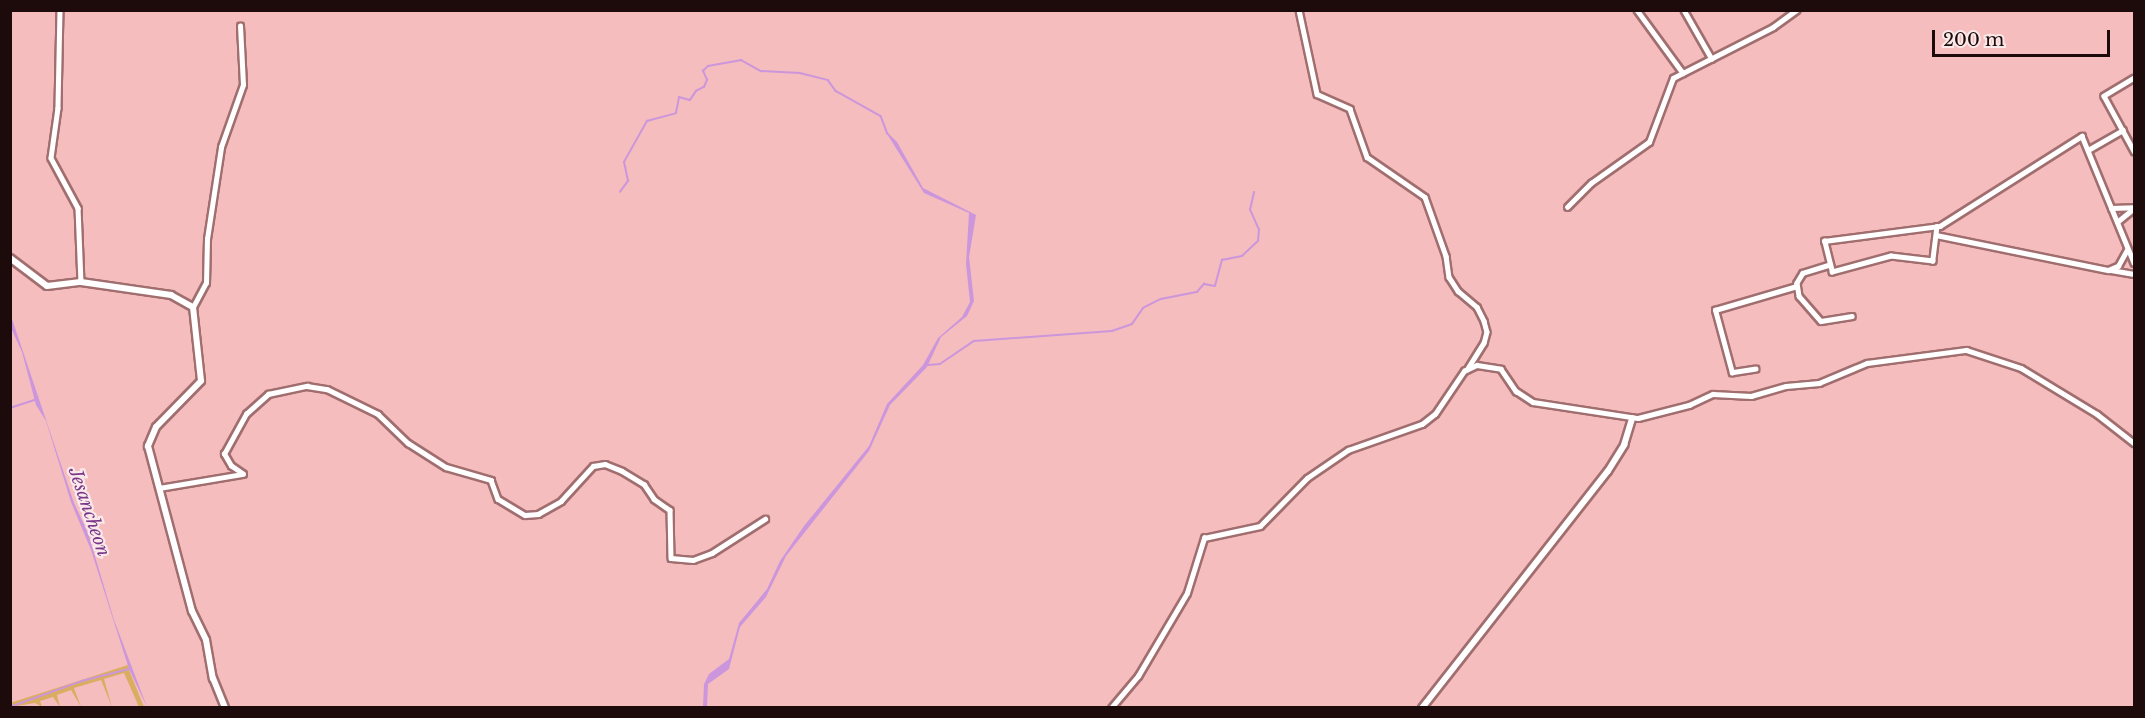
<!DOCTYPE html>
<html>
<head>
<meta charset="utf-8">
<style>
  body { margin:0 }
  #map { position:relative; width:2145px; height:718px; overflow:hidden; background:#f5bdbd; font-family:"Libre Baskerville",serif }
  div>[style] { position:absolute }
  .green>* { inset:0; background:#daad61 }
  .water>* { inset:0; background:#cc96dc }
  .stream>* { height:1.5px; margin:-0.75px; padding:0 0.75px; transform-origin:0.75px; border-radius:0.75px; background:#cc96dc }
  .roads { filter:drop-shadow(2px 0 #a16e6f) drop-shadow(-2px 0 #a16e6f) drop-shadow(0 2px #a16e6f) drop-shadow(0 -2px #a16e6f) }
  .minor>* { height:4.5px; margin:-2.25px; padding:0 2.25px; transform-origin:2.25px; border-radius:2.25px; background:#fff }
  .tertiary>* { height:6px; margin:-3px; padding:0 3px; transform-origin:3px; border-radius:3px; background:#fff }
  span { translate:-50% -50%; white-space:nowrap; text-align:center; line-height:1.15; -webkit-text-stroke:4.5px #fbe9e9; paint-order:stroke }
  .water-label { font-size:18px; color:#78378a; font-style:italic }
  .frame { position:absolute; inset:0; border:12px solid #1d0b0c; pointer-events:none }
  .scale { position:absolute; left:1932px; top:30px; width:178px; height:27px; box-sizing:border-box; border:3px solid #1d0b0c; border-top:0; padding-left:8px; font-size:18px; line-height:21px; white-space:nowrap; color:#1d0b0c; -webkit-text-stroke:4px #fbe9e9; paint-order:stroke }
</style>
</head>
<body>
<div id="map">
  <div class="green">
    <i style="clip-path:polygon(128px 665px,129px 669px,123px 671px,129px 670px,144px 707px,139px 707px,124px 673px,104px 679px,112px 707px,101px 680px,74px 688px,81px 707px,71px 690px,57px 695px,60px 707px,53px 697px,40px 701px,42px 707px,35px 703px,11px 707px,10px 703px)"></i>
  </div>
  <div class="water">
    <i style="clip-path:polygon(884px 129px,897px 142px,923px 188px,976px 215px,969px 257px,974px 301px,967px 316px,941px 337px,927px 367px,890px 405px,869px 451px,786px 556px,766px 597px,740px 627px,729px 669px,708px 684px,707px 707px,703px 707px,704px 684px,709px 674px,729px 659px,739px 623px,767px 589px,780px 561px,804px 526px,869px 446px,887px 404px,923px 365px,938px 338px,962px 317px,970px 302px,966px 264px,969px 213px,924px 193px)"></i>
    <i style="clip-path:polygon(10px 313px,74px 503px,88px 533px,114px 620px,147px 707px,129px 669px,91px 550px,71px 502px,46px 421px,36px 405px,22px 352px,11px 328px)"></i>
  </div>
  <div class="stream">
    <i style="left:620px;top:192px;width:14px;rotate:-54deg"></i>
    <i style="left:628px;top:181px;width:19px;rotate:-102deg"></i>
    <i style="left:624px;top:162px;width:47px;rotate:-60.7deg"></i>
    <i style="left:647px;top:121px;width:30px;rotate:-15deg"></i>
    <i style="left:676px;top:113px;width:16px;rotate:-79deg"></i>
    <i style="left:679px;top:97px;width:11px;rotate:15deg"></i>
    <i style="left:690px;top:100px;width:11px;rotate:-56deg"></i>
    <i style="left:696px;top:91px;width:9px;rotate:-27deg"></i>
    <i style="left:704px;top:87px;width:8px;rotate:-67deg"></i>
    <i style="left:707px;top:80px;width:10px;rotate:-114deg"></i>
    <i style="left:703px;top:71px;width:7px;rotate:-45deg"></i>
    <i style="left:708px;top:66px;width:34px;rotate:-10deg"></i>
    <i style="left:741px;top:60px;width:23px;rotate:29deg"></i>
    <i style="left:761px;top:71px;width:39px;rotate:3deg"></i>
    <i style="left:800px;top:73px;width:29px;rotate:14deg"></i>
    <i style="left:828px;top:80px;width:14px;rotate:54deg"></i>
    <i style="left:836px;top:91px;width:51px;rotate:29.1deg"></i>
    <i style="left:881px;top:116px;width:19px;rotate:69deg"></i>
    <i style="left:928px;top:365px;width:12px;rotate:-5deg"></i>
    <i style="left:940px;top:364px;width:41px;rotate:-34.1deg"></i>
    <i style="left:974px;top:341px;width:138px;rotate:-4.1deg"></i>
    <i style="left:1112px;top:331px;width:21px;rotate:-19deg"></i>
    <i style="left:1132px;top:324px;width:19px;rotate:-55deg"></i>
    <i style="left:1143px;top:308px;width:20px;rotate:-27deg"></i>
    <i style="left:1161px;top:299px;width:37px;rotate:-11deg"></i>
    <i style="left:1197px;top:292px;width:11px;rotate:-49deg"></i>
    <i style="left:1204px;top:284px;width:11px;rotate:10deg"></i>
    <i style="left:1215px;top:286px;width:27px;rotate:-75deg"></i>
    <i style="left:1222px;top:260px;width:20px;rotate:-11deg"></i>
    <i style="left:1242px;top:256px;width:22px;rotate:-43deg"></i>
    <i style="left:1258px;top:241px;width:11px;rotate:-85deg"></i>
    <i style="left:1259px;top:230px;width:22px;rotate:-114deg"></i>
    <i style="left:1250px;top:210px;width:18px;rotate:-77deg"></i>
    <i style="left:10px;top:408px;width:26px;rotate:-18deg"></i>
    <i style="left:10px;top:707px;width:77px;rotate:-19.9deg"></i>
    <i style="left:82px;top:681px;width:49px;rotate:-14.3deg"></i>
  </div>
  <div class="roads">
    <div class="minor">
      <i style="left:60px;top:10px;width:98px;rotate:91.2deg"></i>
      <i style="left:58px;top:108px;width:50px;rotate:98deg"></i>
      <i style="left:51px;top:158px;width:57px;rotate:61.6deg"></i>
      <i style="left:78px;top:208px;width:74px;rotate:87.7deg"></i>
      <i style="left:1299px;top:10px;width:86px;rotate:77.9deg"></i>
      <i style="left:1317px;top:94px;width:36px;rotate:24deg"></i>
      <i style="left:1350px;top:109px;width:51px;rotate:70.5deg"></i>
      <i style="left:1367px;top:157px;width:70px;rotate:34.6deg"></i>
      <i style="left:1425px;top:197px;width:63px;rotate:70.4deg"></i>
      <i style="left:1446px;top:256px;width:21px;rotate:82deg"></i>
      <i style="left:1449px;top:277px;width:17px;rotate:57deg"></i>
      <i style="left:1458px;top:291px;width:25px;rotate:40deg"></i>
      <i style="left:1477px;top:307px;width:16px;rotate:63deg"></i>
      <i style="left:1484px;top:321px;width:11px;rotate:75deg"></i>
      <i style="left:1487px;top:332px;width:11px;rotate:105deg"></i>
      <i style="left:1484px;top:343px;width:31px;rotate:122deg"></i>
      <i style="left:1637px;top:10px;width:78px;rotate:53.9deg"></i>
      <i style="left:1684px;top:10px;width:56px;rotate:60.3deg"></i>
      <i style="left:2134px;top:78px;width:35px;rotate:149deg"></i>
      <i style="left:2104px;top:96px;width:63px;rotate:61.4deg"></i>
      <i style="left:2088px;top:150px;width:40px;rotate:-29.7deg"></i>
      <i style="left:1567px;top:207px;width:34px;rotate:-45deg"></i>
      <i style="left:1591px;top:183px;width:71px;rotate:-35.3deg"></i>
      <i style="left:1649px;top:142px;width:68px;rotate:-69.4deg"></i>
      <i style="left:1673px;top:78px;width:112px;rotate:-27deg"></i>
      <i style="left:1773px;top:27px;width:29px;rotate:-36deg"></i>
      <i style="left:2111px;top:208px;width:23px;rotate:-2deg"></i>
      <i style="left:2117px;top:222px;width:22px;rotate:-39deg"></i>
      <i style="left:1937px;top:226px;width:35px;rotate:97deg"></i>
      <i style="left:1933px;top:261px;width:42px;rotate:-173.2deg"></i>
      <i style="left:1891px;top:256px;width:61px;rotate:164.8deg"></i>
      <i style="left:1832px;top:272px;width:32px;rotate:-104deg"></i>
      <i style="left:1824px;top:241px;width:117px;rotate:-7.4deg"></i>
      <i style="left:1940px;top:226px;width:168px;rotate:-32.4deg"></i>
      <i style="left:2082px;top:136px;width:137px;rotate:67.7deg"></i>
      <i style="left:1936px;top:235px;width:176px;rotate:11.5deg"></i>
      <i style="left:2108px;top:270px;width:11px;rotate:-22deg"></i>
      <i style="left:2118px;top:266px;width:18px;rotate:-61deg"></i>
      <i style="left:1830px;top:265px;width:28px;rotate:163deg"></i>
      <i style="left:1803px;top:273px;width:12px;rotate:121deg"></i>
      <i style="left:1797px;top:283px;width:13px;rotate:81deg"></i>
      <i style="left:1799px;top:296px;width:33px;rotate:49deg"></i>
      <i style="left:1821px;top:321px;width:31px;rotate:-9deg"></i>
      <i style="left:2111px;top:270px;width:23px;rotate:10deg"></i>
      <i style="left:193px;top:307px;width:27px;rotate:-62deg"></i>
      <i style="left:206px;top:283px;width:44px;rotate:-88.7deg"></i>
      <i style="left:207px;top:239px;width:93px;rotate:-81.3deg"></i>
      <i style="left:221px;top:147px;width:66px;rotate:-70.5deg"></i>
      <i style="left:243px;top:85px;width:59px;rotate:-92.9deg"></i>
      <i style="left:1756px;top:369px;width:24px;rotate:171deg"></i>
      <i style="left:1732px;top:373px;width:65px;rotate:-105.1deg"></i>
      <i style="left:1715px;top:310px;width:85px;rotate:-16.3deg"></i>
      <i style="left:159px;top:488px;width:85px;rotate:-9.5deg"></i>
      <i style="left:243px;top:474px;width:14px;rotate:-146deg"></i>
      <i style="left:231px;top:466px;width:14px;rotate:-120deg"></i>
      <i style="left:224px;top:454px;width:46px;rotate:-61.2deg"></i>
      <i style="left:246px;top:414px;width:30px;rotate:-42deg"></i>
      <i style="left:268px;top:394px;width:40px;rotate:-12deg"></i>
      <i style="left:307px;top:386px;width:20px;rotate:9deg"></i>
      <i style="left:327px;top:389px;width:57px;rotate:26.1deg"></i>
      <i style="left:378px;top:414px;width:42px;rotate:44deg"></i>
      <i style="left:408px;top:443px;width:45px;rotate:32.3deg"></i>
      <i style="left:446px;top:467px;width:47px;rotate:16.1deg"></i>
      <i style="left:491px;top:480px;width:20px;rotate:70deg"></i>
      <i style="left:498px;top:499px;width:31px;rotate:31deg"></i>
      <i style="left:525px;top:515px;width:13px;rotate:-4deg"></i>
      <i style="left:538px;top:514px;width:26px;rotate:-29deg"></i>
      <i style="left:561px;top:501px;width:47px;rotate:-47.6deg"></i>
      <i style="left:593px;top:466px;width:12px;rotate:-9deg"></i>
      <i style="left:605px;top:464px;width:18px;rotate:22deg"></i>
      <i style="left:622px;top:471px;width:26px;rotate:31deg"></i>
      <i style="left:644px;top:484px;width:18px;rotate:56deg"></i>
      <i style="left:654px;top:499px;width:19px;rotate:35deg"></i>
      <i style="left:670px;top:510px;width:48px;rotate:88.8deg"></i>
      <i style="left:671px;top:558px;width:22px;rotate:5deg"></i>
      <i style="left:693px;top:560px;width:20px;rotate:-20deg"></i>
      <i style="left:712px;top:553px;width:63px;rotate:-32.7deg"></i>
      <i style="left:1111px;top:708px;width:42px;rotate:-49.8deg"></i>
      <i style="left:1138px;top:676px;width:96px;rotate:-59.4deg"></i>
      <i style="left:1187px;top:593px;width:58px;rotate:-72.8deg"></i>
      <i style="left:1204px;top:538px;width:57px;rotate:-12.1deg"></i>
      <i style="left:1260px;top:526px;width:67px;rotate:-45.6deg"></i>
      <i style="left:1307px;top:478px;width:50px;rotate:-34.3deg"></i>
      <i style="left:1348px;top:450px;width:78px;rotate:-19.4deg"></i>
      <i style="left:1422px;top:424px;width:16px;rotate:-38deg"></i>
      <i style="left:1435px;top:414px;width:52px;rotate:-56deg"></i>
      <i style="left:1464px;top:371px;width:14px;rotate:-25deg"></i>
      <i style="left:1477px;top:365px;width:24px;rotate:9deg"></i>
      <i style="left:1501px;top:369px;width:27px;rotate:56deg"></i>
      <i style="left:1516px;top:391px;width:20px;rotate:33deg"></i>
      <i style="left:1533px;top:402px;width:106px;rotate:8.7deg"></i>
      <i style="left:1638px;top:418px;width:53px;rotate:-14.3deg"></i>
      <i style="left:1689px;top:405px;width:26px;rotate:-25deg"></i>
      <i style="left:1713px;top:394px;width:38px;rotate:3deg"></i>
      <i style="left:1751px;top:396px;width:36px;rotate:-16deg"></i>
      <i style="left:1786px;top:386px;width:33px;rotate:-5deg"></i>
      <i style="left:1819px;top:383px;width:52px;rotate:-22.6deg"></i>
      <i style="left:1867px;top:363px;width:100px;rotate:-7.5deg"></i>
      <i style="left:1966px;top:350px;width:58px;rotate:18.1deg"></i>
      <i style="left:2021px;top:368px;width:89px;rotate:31.2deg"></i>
      <i style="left:2097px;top:414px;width:47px;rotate:38.1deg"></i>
    </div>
    <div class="tertiary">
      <i style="left:10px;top:258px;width:46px;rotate:37.1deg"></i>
      <i style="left:47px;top:286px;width:34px;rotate:-7deg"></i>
      <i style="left:81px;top:282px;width:91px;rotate:8.2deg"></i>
      <i style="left:171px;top:295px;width:25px;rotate:29deg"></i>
      <i style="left:193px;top:307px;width:74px;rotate:83.8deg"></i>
      <i style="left:201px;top:381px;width:64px;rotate:134.4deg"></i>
      <i style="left:156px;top:427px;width:21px;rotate:113deg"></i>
      <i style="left:148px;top:446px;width:171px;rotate:75.1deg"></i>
      <i style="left:192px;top:611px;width:32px;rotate:64deg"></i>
      <i style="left:206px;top:640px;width:39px;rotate:80deg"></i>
      <i style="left:213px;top:678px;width:32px;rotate:68deg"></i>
      <i style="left:1422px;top:708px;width:301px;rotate:-51.9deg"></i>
      <i style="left:1608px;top:471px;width:31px;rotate:-58deg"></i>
      <i style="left:1624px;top:445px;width:28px;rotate:-73deg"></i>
    </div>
  </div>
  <div class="water-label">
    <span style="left:89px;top:512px;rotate:71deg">Jesancheon</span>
  </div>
  <div class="frame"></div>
  <div class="scale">200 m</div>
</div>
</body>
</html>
